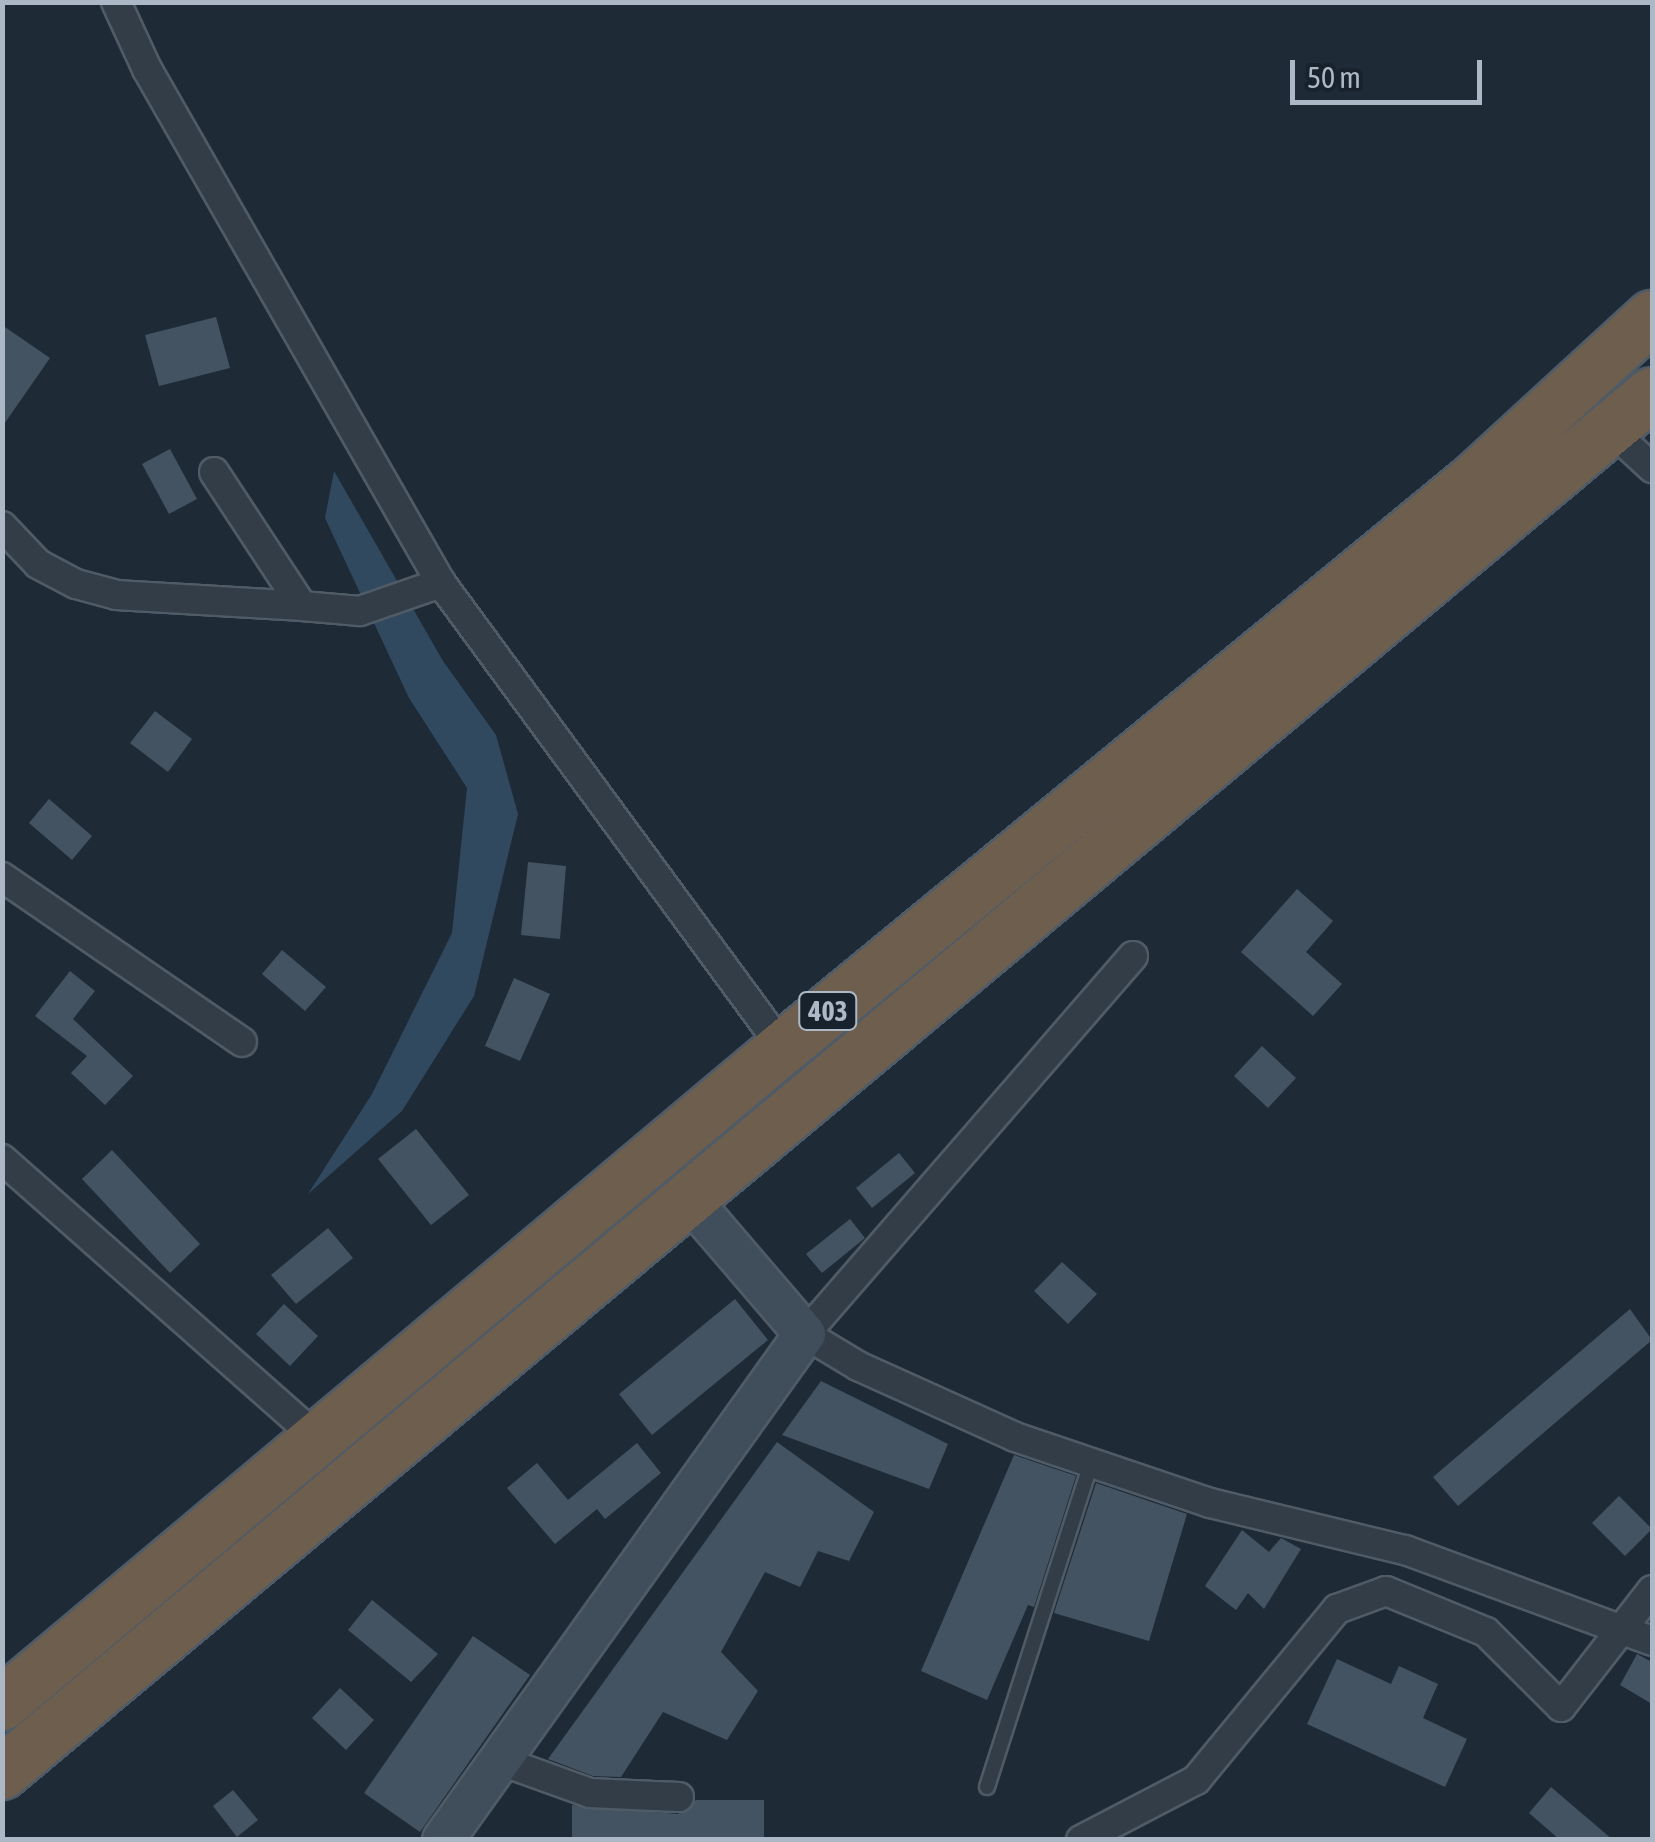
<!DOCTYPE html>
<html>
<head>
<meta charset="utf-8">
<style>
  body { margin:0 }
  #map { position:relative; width:1655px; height:1842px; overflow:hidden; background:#1e2b37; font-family:"Asap Condensed",sans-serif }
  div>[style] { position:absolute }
  .water>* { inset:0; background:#30495f }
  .building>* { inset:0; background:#445361 }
  .roads { filter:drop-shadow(2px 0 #4f5b66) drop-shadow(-2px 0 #4f5b66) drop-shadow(0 2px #4f5b66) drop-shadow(0 -2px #4f5b66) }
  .lane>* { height:14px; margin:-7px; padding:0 7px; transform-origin:7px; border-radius:7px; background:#323d47 }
  .street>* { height:28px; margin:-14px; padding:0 14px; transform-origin:14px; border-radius:14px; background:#323d47 }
  .secondary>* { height:40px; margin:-20px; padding:0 20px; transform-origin:20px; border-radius:20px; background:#404d5b }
  .highway>* { height:52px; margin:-26px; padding:0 26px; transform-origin:26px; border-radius:26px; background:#6e5e4e }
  span { translate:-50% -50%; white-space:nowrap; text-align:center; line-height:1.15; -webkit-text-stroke:9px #18222c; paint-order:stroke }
  .shield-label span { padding:2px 8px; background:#18222c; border:2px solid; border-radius:8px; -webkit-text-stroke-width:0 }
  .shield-label { font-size:28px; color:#acb8c5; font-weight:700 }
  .frame { position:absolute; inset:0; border:5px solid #acb8c5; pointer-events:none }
  .scale { position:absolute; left:1290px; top:60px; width:192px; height:45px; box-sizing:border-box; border:5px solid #acb8c5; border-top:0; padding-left:12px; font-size:30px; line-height:35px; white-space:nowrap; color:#acb8c5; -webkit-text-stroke:8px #18222c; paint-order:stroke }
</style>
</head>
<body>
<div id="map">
  <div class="water">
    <i style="clip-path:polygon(334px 471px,443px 661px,496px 735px,518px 814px,474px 996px,402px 1111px,308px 1194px,372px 1094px,452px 933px,467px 788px,409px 698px,325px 518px)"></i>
  </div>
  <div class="building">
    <i style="clip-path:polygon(216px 317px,230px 368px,159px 386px,145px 335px)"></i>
    <i style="clip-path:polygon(2px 325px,50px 358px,2px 427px)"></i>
    <i style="clip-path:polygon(170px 449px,197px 499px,169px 514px,142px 464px)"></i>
    <i style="clip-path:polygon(155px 711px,192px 739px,168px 772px,130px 743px)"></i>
    <i style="clip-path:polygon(49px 799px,92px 836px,72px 860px,29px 823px)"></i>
    <i style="clip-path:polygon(528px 862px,566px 866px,560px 939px,521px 935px)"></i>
    <i style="clip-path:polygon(1297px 889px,1333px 921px,1306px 952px,1342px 984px,1313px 1016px,1241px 952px)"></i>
    <i style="clip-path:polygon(282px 950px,326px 987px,305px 1011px,262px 974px)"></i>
    <i style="clip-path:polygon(70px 971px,95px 991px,73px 1019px,133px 1076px,105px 1105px,71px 1073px,87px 1056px,35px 1016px)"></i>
    <i style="clip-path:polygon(514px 978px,550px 994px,520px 1061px,485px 1046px)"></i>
    <i style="clip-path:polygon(1262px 1046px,1296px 1078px,1268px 1108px,1234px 1076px)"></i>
    <i style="clip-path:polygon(416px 1129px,469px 1195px,431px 1225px,378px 1159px)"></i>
    <i style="clip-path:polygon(112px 1150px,200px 1244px,170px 1273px,82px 1179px)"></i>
    <i style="clip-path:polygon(899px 1153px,915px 1173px,872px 1208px,856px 1188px)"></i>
    <i style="clip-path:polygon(850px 1219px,865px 1238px,822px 1273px,806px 1254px)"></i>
    <i style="clip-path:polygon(328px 1228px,353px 1258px,296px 1304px,271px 1275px)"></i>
    <i style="clip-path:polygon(1062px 1262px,1097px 1294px,1068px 1324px,1034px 1291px)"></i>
    <i style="clip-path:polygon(735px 1299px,768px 1340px,652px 1435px,619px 1394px)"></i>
    <i style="clip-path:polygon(284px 1304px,318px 1336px,290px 1366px,256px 1334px)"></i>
    <i style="clip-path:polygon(1630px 1309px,1652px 1340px,1458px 1506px,1433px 1477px)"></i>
    <i style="clip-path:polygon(821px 1381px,948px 1444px,929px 1489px,782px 1435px)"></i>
    <i style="clip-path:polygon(777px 1442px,874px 1512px,849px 1561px,818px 1551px,800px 1587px,765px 1572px,721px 1652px,758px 1691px,727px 1740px,663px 1712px,621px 1777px,593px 1776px,548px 1759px)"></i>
    <i style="clip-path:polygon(637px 1443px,661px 1473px,605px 1519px,597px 1509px,555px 1544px,507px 1488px,537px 1463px,568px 1500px)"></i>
    <i style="clip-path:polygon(1014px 1455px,1076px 1476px,1034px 1607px,1028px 1605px,987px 1700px,921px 1671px)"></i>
    <i style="clip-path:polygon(1096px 1483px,1187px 1514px,1149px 1641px,1054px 1613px)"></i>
    <i style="clip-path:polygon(1619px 1496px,1652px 1529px,1625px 1556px,1592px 1523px)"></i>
    <i style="clip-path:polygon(1242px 1530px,1269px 1552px,1281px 1538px,1301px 1549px,1264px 1609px,1248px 1593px,1236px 1610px,1205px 1586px)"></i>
    <i style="clip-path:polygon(372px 1600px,438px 1654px,411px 1682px,348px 1630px)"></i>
    <i style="clip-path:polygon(473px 1636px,530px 1675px,420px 1832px,364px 1793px)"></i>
    <i style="clip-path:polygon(1637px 1654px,1652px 1662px,1652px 1704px,1620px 1685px)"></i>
    <i style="clip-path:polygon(1337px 1659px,1391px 1684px,1399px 1666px,1438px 1684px,1423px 1718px,1467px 1739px,1445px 1787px,1307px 1724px)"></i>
    <i style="clip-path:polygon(340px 1688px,374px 1720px,346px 1750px,312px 1718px)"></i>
    <i style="clip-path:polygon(1551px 1787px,1613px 1840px,1560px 1840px,1529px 1813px)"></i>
    <i style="clip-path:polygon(233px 1790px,258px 1820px,237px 1837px,213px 1806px)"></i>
    <i style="clip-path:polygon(696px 1800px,764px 1800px,764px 1840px,572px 1840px,572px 1805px,678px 1814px)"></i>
  </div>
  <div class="roads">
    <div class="lane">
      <i style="left:987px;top:1787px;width:340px;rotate:-72.2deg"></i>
    </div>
    <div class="street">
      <i style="left:116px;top:2px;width:74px;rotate:65.2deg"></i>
      <i style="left:147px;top:69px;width:592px;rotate:60.23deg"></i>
      <i style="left:441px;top:583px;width:577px;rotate:53.67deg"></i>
      <i style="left:1611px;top:430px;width:56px;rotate:42.8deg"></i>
      <i style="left:214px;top:472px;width:160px;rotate:56.7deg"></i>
      <i style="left:302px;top:606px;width:58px;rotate:4.9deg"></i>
      <i style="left:360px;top:611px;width:86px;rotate:-19.1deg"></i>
      <i style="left:2px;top:526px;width:52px;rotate:46.5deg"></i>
      <i style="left:38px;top:564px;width:43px;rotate:27.8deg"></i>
      <i style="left:76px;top:584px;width:42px;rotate:15deg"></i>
      <i style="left:117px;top:595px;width:185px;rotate:3.4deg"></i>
      <i style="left:2px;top:877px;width:291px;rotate:34.5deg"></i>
      <i style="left:1133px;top:956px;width:500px;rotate:130.95deg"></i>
      <i style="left:805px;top:1334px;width:62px;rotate:31.1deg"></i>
      <i style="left:858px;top:1366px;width:172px;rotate:24.3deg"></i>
      <i style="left:1015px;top:1437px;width:206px;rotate:18.7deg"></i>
      <i style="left:1210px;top:1503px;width:201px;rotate:13.6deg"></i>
      <i style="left:1405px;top:1550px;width:263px;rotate:20.2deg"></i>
      <i style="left:2px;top:1159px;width:421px;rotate:41.5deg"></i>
      <i style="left:504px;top:1762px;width:91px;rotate:19.8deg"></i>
      <i style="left:590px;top:1793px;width:89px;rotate:2.6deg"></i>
      <i style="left:1081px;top:1840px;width:130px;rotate:-27.6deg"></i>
      <i style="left:1196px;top:1780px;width:222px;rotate:-50.5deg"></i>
      <i style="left:1337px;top:1609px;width:52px;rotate:-20.2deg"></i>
      <i style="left:1386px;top:1591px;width:108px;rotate:22.3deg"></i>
      <i style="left:1486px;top:1632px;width:106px;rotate:45deg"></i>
      <i style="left:1561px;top:1707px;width:148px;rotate:-52.1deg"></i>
    </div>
    <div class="secondary">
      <i style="left:443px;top:1840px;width:622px;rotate:-54.42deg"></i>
      <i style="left:805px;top:1334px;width:175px;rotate:-130.6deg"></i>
    </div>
    <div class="highway">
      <i style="left:2px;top:1704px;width:1020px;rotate:-40.03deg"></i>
      <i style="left:783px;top:1048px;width:893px;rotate:-39.41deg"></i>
      <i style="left:1473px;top:481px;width:243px;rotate:-42.5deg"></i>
      <i style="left:2px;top:1773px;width:2150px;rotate:-39.89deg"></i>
    </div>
  </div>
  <div class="shield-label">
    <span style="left:828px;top:1011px">403</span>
  </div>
  <div class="frame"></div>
  <div class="scale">50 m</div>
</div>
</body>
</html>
